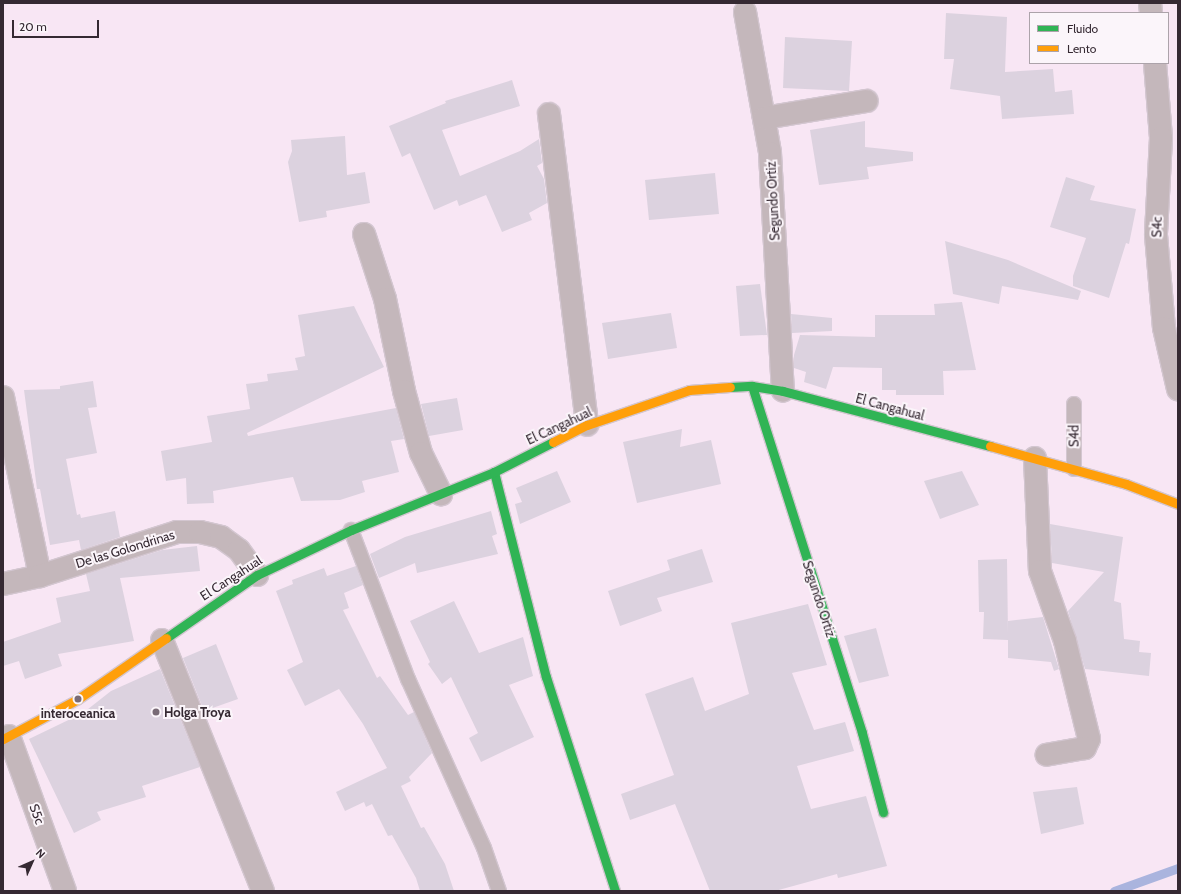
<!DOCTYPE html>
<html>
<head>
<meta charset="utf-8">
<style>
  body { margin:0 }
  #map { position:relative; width:1181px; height:894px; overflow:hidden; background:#f8e6f4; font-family:Cabin,sans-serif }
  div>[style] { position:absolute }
  .stream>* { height:9px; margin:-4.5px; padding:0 4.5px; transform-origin:4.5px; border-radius:4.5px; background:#aab4de }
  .building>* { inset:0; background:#dcd2df }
  .roads { filter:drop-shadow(1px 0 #d3c6d0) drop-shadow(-1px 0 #d3c6d0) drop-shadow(0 1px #d3c6d0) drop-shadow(0 -1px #d3c6d0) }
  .lane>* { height:14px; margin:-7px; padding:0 7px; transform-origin:7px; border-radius:7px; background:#c4b7bb }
  .street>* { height:22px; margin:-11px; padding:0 11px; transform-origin:11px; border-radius:11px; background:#c4b7bb }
  .fast>* { height:9px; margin:-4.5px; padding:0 4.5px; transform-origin:4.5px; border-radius:4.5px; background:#30b455 }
  .slow>* { height:9px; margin:-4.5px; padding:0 4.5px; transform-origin:4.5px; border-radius:4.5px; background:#ff9f0a }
  .dots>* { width:11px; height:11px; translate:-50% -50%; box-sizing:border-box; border:2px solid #fbf5fa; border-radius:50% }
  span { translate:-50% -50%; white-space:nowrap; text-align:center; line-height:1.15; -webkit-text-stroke:4px #fbf5fa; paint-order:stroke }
  .street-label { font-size:13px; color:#352932 }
  .poi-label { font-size:13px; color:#352932; font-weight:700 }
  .left { translate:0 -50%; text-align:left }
  .frame { position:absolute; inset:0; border:4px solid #352932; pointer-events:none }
  .legend { position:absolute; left:1029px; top:12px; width:140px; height:52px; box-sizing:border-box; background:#fbf5fa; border:1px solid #aca3aa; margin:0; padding:5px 7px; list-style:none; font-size:12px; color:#352932 }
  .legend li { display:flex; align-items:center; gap:8px; height:20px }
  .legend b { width:20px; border:1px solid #aca3aa }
  .north { position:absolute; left:12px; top:842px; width:40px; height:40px; -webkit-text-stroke:3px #fbf5fa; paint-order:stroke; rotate:45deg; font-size:11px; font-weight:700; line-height:16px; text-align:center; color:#352932 }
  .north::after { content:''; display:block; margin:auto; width:14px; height:18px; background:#352932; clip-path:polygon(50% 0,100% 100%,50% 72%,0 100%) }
  .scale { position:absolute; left:12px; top:20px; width:87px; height:18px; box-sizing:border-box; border:2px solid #352932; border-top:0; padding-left:5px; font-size:12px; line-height:14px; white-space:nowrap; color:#352932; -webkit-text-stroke:3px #fbf5fa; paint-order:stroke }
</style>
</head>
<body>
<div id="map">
  <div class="stream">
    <i style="left:1114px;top:891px;width:68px;rotate:-19.8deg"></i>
  </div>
  <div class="building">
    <i style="clip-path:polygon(946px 13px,1007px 17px,1005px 72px,1053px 69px,1055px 92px,1072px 90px,1074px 114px,1002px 119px,1000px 96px,950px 89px,954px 59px,944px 59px)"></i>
    <i style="clip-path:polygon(785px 37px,852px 41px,849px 91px,783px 88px)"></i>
    <i style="clip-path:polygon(512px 80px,520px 106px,442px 130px,460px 176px,520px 151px,539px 139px,542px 163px,537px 166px,544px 179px,547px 203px,529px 213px,532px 220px,502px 232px,486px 195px,459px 206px,457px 200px,434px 210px,410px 153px,402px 157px,389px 126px,446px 103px,445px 101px)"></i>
    <i style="clip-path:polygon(865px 121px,865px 147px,913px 152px,913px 161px,867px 167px,869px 179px,819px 185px,810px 130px)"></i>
    <i style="clip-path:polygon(345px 136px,347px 175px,365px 172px,370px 203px,326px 211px,327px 217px,299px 222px,288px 162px,292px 151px,291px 140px)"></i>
    <i style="clip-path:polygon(715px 173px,719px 214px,649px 220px,645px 180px)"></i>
    <i style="clip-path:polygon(1066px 177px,1095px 186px,1090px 200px,1136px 209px,1129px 244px,1126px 243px,1109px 298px,1073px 286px,1073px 276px,1086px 238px,1050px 227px)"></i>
    <i style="clip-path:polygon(945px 241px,1008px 260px,1081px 291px,1078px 300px,1002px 286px,999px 304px,953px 294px)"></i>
    <i style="clip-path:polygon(760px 284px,767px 335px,740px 336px,736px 286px)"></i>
    <i style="clip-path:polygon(962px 302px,976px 370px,943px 371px,944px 395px,896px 395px,896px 390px,882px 390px,882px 368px,833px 367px,826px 389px,804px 382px,806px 372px,794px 368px,794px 355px,800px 335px,875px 337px,875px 315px,935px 315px,934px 304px)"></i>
    <i style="clip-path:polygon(354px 306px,384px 367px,247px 433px,248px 436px,396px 408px,404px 439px,391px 441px,399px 472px,362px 481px,365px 492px,340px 500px,301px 501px,293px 477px,213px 491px,214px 503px,187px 504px,186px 478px,166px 481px,161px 451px,212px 442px,207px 416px,250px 409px,246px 384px,268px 381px,267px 374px,298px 370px,295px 358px,305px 356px,298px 315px)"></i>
    <i style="clip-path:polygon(671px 313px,677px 348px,608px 359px,602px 323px)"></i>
    <i style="clip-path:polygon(791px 314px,832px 318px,832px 331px,792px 333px)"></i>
    <i style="clip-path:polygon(93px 381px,97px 407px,88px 408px,97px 453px,66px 459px,77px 515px,80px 514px,81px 518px,115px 511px,120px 537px,81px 550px,79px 540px,50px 545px,40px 489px,37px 489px,24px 390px,60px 389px,60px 386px)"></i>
    <i style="clip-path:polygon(457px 398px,463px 430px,429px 436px,421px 404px)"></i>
    <i style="clip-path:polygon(682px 429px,680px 447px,711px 440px,721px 484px,637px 503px,623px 442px)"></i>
    <i style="clip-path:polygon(557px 471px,571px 502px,520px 524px,515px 504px,522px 502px,516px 488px)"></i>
    <i style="clip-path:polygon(962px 471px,979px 505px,940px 519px,924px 481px)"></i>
    <i style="clip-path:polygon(491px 511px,497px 534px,492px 536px,498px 554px,417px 573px,415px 563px,379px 578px,370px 554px,405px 537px)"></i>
    <i style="clip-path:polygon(1050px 524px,1123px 537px,1114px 601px,1121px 603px,1124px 639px,1140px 641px,1139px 652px,1151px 653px,1149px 676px,1085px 669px,1068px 611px,1104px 572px,1052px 563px)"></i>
    <i style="clip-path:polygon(197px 546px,200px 571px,120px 578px,134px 641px,58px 654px,62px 666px,25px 679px,19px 661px,3px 666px,3px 642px,61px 622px,56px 598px,90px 591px,86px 574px,162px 550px)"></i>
    <i style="clip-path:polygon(702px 549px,713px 582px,657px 598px,662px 611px,620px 626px,608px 591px,670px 570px,667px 560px)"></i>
    <i style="clip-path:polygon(1007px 559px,1008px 634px,1008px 621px,1043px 617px,1059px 669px,1054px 671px,1051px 662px,1008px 658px,1008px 640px,983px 639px,984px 612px,979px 612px,978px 560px)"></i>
    <i style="clip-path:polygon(356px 566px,363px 585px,344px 593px,349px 608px,343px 610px,377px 678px,380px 676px,408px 715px,414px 712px,432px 753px,409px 777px,411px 781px,401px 786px,421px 828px,424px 827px,445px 864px,454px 891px,420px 891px,416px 878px,392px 835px,388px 836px,372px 804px,366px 807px,364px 802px,345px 811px,336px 792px,387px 768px,363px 724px,339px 689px,305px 706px,287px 670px,303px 662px,276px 591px,293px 584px,292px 580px,324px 568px,327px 576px)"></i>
    <i style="clip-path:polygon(454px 601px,479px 653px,523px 637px,533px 676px,509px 685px,534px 737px,481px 762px,469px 738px,478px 733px,451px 677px,442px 684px,428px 664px,430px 662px,410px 621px)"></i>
    <i style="clip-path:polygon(808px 604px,827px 665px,792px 673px,814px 730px,845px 722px,854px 751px,797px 766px,811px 809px,866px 796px,887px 866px,838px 878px,837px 874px,775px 891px,710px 891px,675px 804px,630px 820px,621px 794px,674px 775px,645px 694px,693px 677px,705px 711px,749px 694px,731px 623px)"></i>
    <i style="clip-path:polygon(876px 628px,889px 676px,859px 683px,844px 636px)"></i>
    <i style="clip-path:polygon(216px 644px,238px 699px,204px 711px,183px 658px)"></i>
    <i style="clip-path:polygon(160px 669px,200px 767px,142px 786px,146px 797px,97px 812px,101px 820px,74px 833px,29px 739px,83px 713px,111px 691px)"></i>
    <i style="clip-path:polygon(1077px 787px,1084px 824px,1041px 834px,1033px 792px)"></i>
  </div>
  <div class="roads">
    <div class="lane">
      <i style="left:1074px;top:469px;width:65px;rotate:-90deg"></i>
      <i style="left:351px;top:530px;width:160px;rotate:69.1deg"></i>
      <i style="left:408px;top:679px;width:185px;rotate:65.8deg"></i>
      <i style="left:484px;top:848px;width:46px;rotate:70.8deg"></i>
    </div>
    <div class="street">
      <i style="left:1150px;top:3px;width:10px;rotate:84deg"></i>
      <i style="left:745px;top:12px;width:143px;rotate:79.9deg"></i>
      <i style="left:770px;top:153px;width:238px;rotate:86.9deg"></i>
      <i style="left:1155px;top:63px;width:75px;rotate:85.4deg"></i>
      <i style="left:1161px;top:138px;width:97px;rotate:93deg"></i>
      <i style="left:1156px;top:235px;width:93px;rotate:85.1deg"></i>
      <i style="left:1164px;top:328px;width:63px;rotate:77.1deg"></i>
      <i style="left:549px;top:114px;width:313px;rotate:83deg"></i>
      <i style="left:764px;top:118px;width:104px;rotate:-9.4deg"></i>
      <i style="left:364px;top:234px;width:68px;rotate:72.1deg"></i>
      <i style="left:385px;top:299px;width:94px;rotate:78.3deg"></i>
      <i style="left:404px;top:391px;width:64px;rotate:74.7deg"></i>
      <i style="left:421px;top:453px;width:46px;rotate:64deg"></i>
      <i style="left:3px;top:397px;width:183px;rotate:78.3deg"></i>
      <i style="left:1035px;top:458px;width:113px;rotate:87.5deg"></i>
      <i style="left:1040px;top:571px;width:74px;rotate:70.3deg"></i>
      <i style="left:1065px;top:641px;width:101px;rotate:76.2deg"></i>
      <i style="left:1089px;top:739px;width:10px;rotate:114deg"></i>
      <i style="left:1085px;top:748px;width:39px;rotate:170deg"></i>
      <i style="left:3px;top:584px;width:38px;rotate:-12deg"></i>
      <i style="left:40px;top:576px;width:144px;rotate:-17.8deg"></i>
      <i style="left:177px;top:532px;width:23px"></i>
      <i style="left:200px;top:532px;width:22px;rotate:13deg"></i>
      <i style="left:221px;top:537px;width:22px;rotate:36deg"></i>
      <i style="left:239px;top:550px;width:31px;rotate:54deg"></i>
      <i style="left:162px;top:640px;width:271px;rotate:68.1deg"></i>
      <i style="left:9px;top:736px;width:165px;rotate:70.1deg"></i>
    </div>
    <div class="fast">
      <i style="left:752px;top:386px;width:364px;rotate:72.4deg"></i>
      <i style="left:862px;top:733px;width:82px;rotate:75.1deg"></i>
      <i style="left:730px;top:387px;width:22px;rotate:-3deg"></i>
      <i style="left:752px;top:386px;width:31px;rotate:9deg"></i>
      <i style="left:783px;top:391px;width:214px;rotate:14.9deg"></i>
      <i style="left:494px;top:472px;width:211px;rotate:75.8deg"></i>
      <i style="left:546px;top:677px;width:225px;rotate:72.1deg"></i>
      <i style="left:166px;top:638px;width:111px;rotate:-34.7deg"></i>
      <i style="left:257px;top:575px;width:104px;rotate:-25.6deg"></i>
      <i style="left:351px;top:530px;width:154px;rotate:-22.1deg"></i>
      <i style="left:494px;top:472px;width:66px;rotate:-27deg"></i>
    </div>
    <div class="slow">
      <i style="left:553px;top:442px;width:38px;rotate:-27deg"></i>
      <i style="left:587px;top:425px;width:108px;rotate:-18.9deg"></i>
      <i style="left:689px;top:390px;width:41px;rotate:-4.2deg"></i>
      <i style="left:990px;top:446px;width:141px;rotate:15.6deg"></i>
      <i style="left:1126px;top:484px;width:56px;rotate:21deg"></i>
      <i style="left:3px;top:739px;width:85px;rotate:-28.1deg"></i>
      <i style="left:78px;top:699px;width:107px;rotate:-34.7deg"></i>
    </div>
  </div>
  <div class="dots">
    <i style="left:78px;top:699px;background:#796b76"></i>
    <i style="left:156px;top:712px;background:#796b76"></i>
  </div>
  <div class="street-label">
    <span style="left:773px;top:201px;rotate:-93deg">Segundo Ortiz</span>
    <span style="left:1157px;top:227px;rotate:-89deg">S4c</span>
    <span style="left:890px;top:407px;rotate:15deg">El Cangahual</span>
    <span style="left:559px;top:426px;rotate:-25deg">El Cangahual</span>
    <span style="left:1074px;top:436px;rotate:-90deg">S4d</span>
    <span style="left:125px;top:549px;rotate:-17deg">De las Golondrinas</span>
    <span style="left:231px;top:578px;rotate:-33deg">El Cangahual</span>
    <span style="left:819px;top:599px;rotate:72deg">Segundo Ortiz</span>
    <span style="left:37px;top:814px;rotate:70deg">S5c</span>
  </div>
  <div class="poi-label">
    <span class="left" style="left:164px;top:712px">Holga Troya</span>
    <span style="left:78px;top:713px">interoceanica</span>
  </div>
  <div class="frame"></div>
  <ul class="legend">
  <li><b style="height:5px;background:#30b455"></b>Fluido</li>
  <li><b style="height:5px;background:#ff9f0a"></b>Lento</li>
  </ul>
  <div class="north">N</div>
  <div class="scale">20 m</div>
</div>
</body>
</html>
